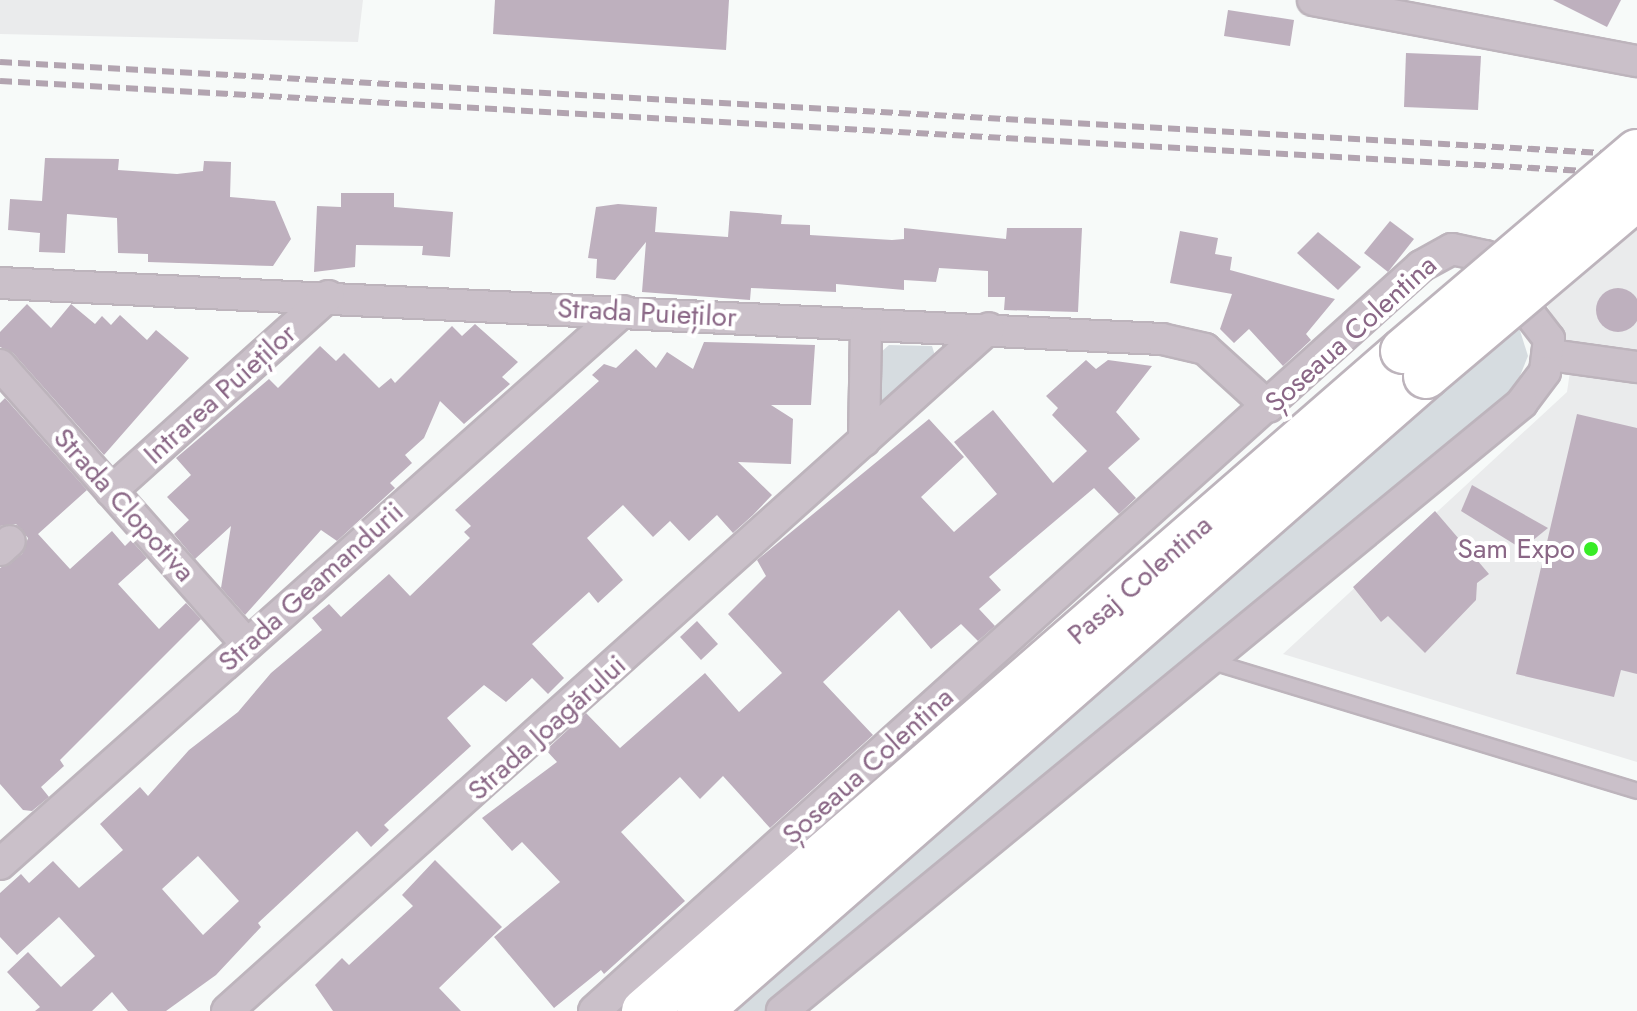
<!DOCTYPE html>
<html>
<head>
<meta charset="utf-8">
<style>
  body { margin:0 }
  #map { position:relative; width:1637px; height:1011px; overflow:hidden; background:#f7faf9; font-family:Jost,sans-serif }
  div>[style] { position:absolute }
  .built>* { inset:0; background:#eaebec }
  .green>* { inset:0; background:#d6dce0 }
  .building>* { inset:0; background:#beb0be }
  .round { border-radius:50% }
  .roads { filter:drop-shadow(2px 0 #bdb4bc) drop-shadow(-2px 0 #bdb4bc) drop-shadow(0 2px #bdb4bc) drop-shadow(0 -2px #bdb4bc) }
  .lane>* { height:14px; margin:-7px; padding:0 7px; transform-origin:7px; border-radius:7px; background:#cac0c9 }
  .street>* { height:30px; margin:-15px; padding:0 15px; transform-origin:15px; border-radius:15px; background:#cac0c9 }
  .highway>* { height:44px; margin:-22px; padding:0 22px; transform-origin:22px; border-radius:22px; background:#fff }
  .rail>* { height:6px; margin-top:-3px; transform-origin:0; background:repeating-linear-gradient(90deg,#b2a4b0 0 12px,transparent 0 18px) }
  .bridges { filter:drop-shadow(2px 0 #bdb4bc) drop-shadow(-2px 0 #bdb4bc) drop-shadow(0 2px #bdb4bc) drop-shadow(0 -2px #bdb4bc) }
  .highway-bridge>* { height:44px; margin:-22px; padding:0 22px; transform-origin:22px; border-radius:22px; background:#fff }
  .dots>* { width:22px; height:22px; translate:-50% -50%; box-sizing:border-box; border:4px solid #fff; border-radius:50% }
  span { translate:-50% -50%; white-space:nowrap; text-align:center; line-height:1.15; -webkit-text-stroke:8px #fff; paint-order:stroke }
  .street-label { font-size:28px; color:#8a6786 }
  .poi-label { font-size:28px; color:#8a6786 }
  .right { translate:-100% -50%; text-align:right }
</style>
</head>
<body>
<div id="map">
  <div class="built">
    <i style="clip-path:polygon(0 0,363px 0,358px 42px,0 34px)"></i>
    <i style="clip-path:polygon(1637px 223px,1637px 762px,1283px 654px,1567px 392px,1573px 351px,1545px 302px)"></i>
  </div>
  <div class="green">
    <i style="clip-path:polygon(1517px 321px,1528px 356px,1513px 393px,1167px 690px,767px 1011px,735px 1011px)"></i>
    <i style="clip-path:polygon(889px 345px,932px 346px,936px 359px,878px 410px,879px 354px)"></i>
  </div>
  <div class="building">
    <i style="clip-path:polygon(495px 0,729px 0,726px 50px,493px 34px)"></i>
    <i style="clip-path:polygon(1553px 0,1621px 0,1607px 27px)"></i>
    <i style="clip-path:polygon(1228px 10px,1294px 20px,1290px 46px,1224px 36px)"></i>
    <i style="clip-path:polygon(1406px 53px,1481px 56px,1478px 110px,1404px 107px)"></i>
    <i style="clip-path:polygon(45px 158px,119px 159px,118px 170px,177px 174px,203px 171px,204px 161px,231px 162px,230px 197px,275px 201px,291px 239px,273px 266px,148px 262px,148px 254px,118px 253px,117px 218px,67px 214px,65px 253px,39px 252px,40px 233px,8px 230px,10px 199px,42px 201px)"></i>
    <i style="clip-path:polygon(341px 193px,394px 193px,394px 207px,453px 212px,450px 257px,422px 255px,423px 246px,356px 245px,355px 267px,314px 272px,317px 206px,341px 207px)"></i>
    <i style="clip-path:polygon(618px 204px,657px 207px,655px 232px,728px 237px,730px 211px,782px 215px,781px 224px,810px 225px,810px 235px,892px 240px,904px 239px,904px 228px,1006px 239px,1007px 228px,1082px 228px,1078px 312px,1004px 310px,1005px 297px,988px 297px,988px 271px,939px 268px,936px 282px,904px 280px,904px 290px,836px 284px,836px 292px,751px 288px,750px 300px,642px 292px,646px 242px,615px 280px,596px 278px,597px 259px,588px 258px,596px 207px)"></i>
    <i style="clip-path:polygon(1390px 221px,1414px 239px,1388px 272px,1364px 253px)"></i>
    <i style="clip-path:polygon(1180px 231px,1218px 238px,1215px 254px,1232px 257px,1230px 270px,1335px 299px,1306px 334px,1311px 340px,1283px 366px,1249px 329px,1234px 343px,1220px 329px,1232px 294px,1170px 283px)"></i>
    <i style="clip-path:polygon(1318px 232px,1361px 267px,1338px 290px,1297px 253px)"></i>
    <i class="round" style="left:1596px;top:288px;width:44px;height:44px"></i>
    <i style="clip-path:polygon(27px 304px,51px 328px,71px 304px,95px 324px,102px 316px,111px 325px,120px 315px,147px 340px,156px 330px,189px 358px,104px 455px,13px 353px,0 347px,0 332px)"></i>
    <i style="clip-path:polygon(475px 324px,518px 362px,502px 377px,510px 384px,464px 424px,440px 401px,424px 438px,405px 455px,412px 463px,390px 483px,395px 488px,337px 541px,321px 530px,245px 615px,221px 588px,231px 526px,195px 559px,174px 534px,189px 520px,167px 497px,191px 475px,176px 458px,269px 379px,278px 388px,320px 346px,336px 361px,344px 353px,379px 388px,391px 378px,395px 383px,452px 326px,462px 336px)"></i>
    <i style="clip-path:polygon(evenodd,704px 342px,815px 345px,811px 405px,771px 405px,793px 419px,791px 464px,738px 462px,772px 495px,753px 515px,733px 533px,717px 515px,689px 541px,670px 521px,653px 537px,623px 505px,587px 538px,623px 580px,598px 603px,589px 592px,532px 644px,564px 678px,548px 694px,532px 678px,506px 702px,484px 685px,447px 718px,471px 746px,384px 825px,389px 830px,371px 847px,357px 831px,258px 923px,261px 927px,216px 975px,166px 1011px,128px 1011px,112px 992px,92px 1011px,35px 1011px,40px 1007px,7px 972px,28px 952px,61px 987px,95px 956px,59px 917px,17px 955px,0 937px,0 893px,21px 874px,29px 883px,53px 861px,79px 888px,123px 850px,100px 824px,140px 787px,148px 796px,189px 750px,238px 712px,271px 673px,322px 630px,312px 618px,329px 604px,341px 617px,389px 574px,410px 596px,470px 538px,464px 532px,471px 526px,455px 510px,599px 381px,592px 375px,604px 364px,616px 368px,636px 349px,656px 368px,667px 352px,693px 369px,704px 342px,198px 856px,239px 901px,203px 935px,162px 889px,198px 856px)"></i>
    <i style="clip-path:polygon(1086px 360px,1096px 369px,1108px 360px,1152px 366px,1116px 412px,1140px 439px,1108px 468px,1136px 498px,1119px 514px,1094px 488px,989px 577px,1001px 590px,979px 609px,995px 626px,978px 641px,961px 624px,931px 649px,899px 610px,823px 682px,873px 735px,770px 828px,723px 776px,700px 799px,680px 777px,621px 832px,685px 901px,604px 974px,601px 970px,554px 1008px,494px 937px,560px 882px,522px 842px,512px 851px,482px 818px,557px 762px,546px 750px,586px 713px,620px 748px,705px 673px,739px 712px,782px 673px,728px 614px,766px 576px,757px 560px,929px 419px,964px 457px,921px 497px,954px 532px,997px 494px,954px 442px,993px 410px,1053px 483px,1087px 451px,1052px 415px,1058px 408px,1046px 396px)"></i>
    <i style="clip-path:polygon(5px 398px,87px 490px,38px 534px,70px 569px,112px 531px,125px 546px,131px 540px,147px 558px,118px 584px,159px 629px,186px 603px,201px 619px,60px 760px,64px 766px,41px 787px,49px 797px,32px 811px,23px 810px,0 784px,0 568px,22px 554px,28px 538px,16px 524px,0 526px,0 403px)"></i>
    <i style="clip-path:polygon(1577px 414px,1637px 428px,1637px 674px,1621px 670px,1614px 697px,1516px 674px)"></i>
    <i style="clip-path:polygon(1472px 485px,1548px 528px,1522px 549px,1461px 511px)"></i>
    <i style="clip-path:polygon(1435px 511px,1489px 574px,1477px 583px,1476px 600px,1425px 653px,1388px 616px,1381px 622px,1353px 587px)"></i>
    <i style="clip-path:polygon(697px 621px,718px 644px,701px 660px,680px 637px)"></i>
    <i style="clip-path:polygon(435px 860px,502px 927px,439px 988px,461px 1011px,333px 1011px,315px 985px,342px 958px,349px 965px,413px 906px,402px 895px)"></i>
  </div>
  <div class="roads">
    <div class="lane">
      <i style="left:1213px;top:662px;width:443px;rotate:16.9deg"></i>
    </div>
    <div class="street">
      <i style="left:1313px;top:0;width:330px;rotate:10.7deg"></i>
      <i style="left:0;top:283px;width:1163px;rotate:2.76deg"></i>
      <i style="left:1162px;top:339px;width:44px;rotate:13.1deg"></i>
      <i style="left:1205px;top:349px;width:86px;rotate:42.2deg"></i>
      <i style="left:1550px;top:355px;width:88px;rotate:7.9deg"></i>
      <i style="left:0;top:365px;width:373px;rotate:48.5deg"></i>
      <i style="left:864px;top:441px;width:116px;rotate:-89deg"></i>
      <i style="left:111px;top:491px;width:292px;rotate:-41.9deg"></i>
      <i style="left:0;top:550px;width:13px;rotate:-42deg"></i>
      <i style="left:0;top:864px;width:833px;rotate:-41.59deg"></i>
      <i style="left:227px;top:1011px;width:1023px;rotate:-41.87deg"></i>
      <i style="left:594px;top:1011px;width:1113px;rotate:-42.01deg"></i>
      <i style="left:1421px;top:266px;width:35px;rotate:-29deg"></i>
      <i style="left:1452px;top:249px;width:34px;rotate:12deg"></i>
      <i style="left:1485px;top:256px;width:105px;rotate:52.4deg"></i>
      <i style="left:1549px;top:339px;width:33px;rotate:97deg"></i>
      <i style="left:1545px;top:372px;width:39px;rotate:127deg"></i>
      <i style="left:1522px;top:403px;width:958px;rotate:140.59deg"></i>
    </div>
    <div class="highway">
      <i style="left:644px;top:1011px;width:1006px;rotate:-41.01deg"></i>
      <i style="left:700px;top:1011px;width:965px;rotate:-41.17deg"></i>
    </div>
  </div>
  <div class="rail">
    <i style="left:0;top:62px;width:1640px;rotate:3.25deg"></i>
    <i style="left:0;top:81px;width:1640px;rotate:3.25deg"></i>
  </div>
  <div class="bridges">
    <div class="highway-bridge">
      <i style="left:1403px;top:351px;width:307px;rotate:-40.4deg"></i>
      <i style="left:1426px;top:376px;width:276px;rotate:-40.2deg"></i>
    </div>
  </div>
  <div class="dots">
    <i style="left:1591px;top:549px;background:#38ec26"></i>
  </div>
  <div class="street-label">
    <span style="left:647px;top:313px;rotate:3deg">Strada Puieților</span>
    <span style="left:1351px;top:334px;rotate:-42deg">Șoseaua Colentina</span>
    <span style="left:220px;top:394px;rotate:-42deg">Intrarea Puieților</span>
    <span style="left:124px;top:505px;rotate:48deg">Strada Clopotiva</span>
    <span style="left:1140px;top:580px;rotate:-41deg">Pasaj Colentina</span>
    <span style="left:311px;top:587px;rotate:-42deg">Strada Geamandurii</span>
    <span style="left:547px;top:728px;rotate:-42deg">Strada Joagărului</span>
    <span style="left:868px;top:766px;rotate:-42deg">Șoseaua Colentina</span>
  </div>
  <div class="poi-label">
    <span class="right" style="left:1575px;top:549px">Sam Expo</span>
  </div>
</div>
</body>
</html>
